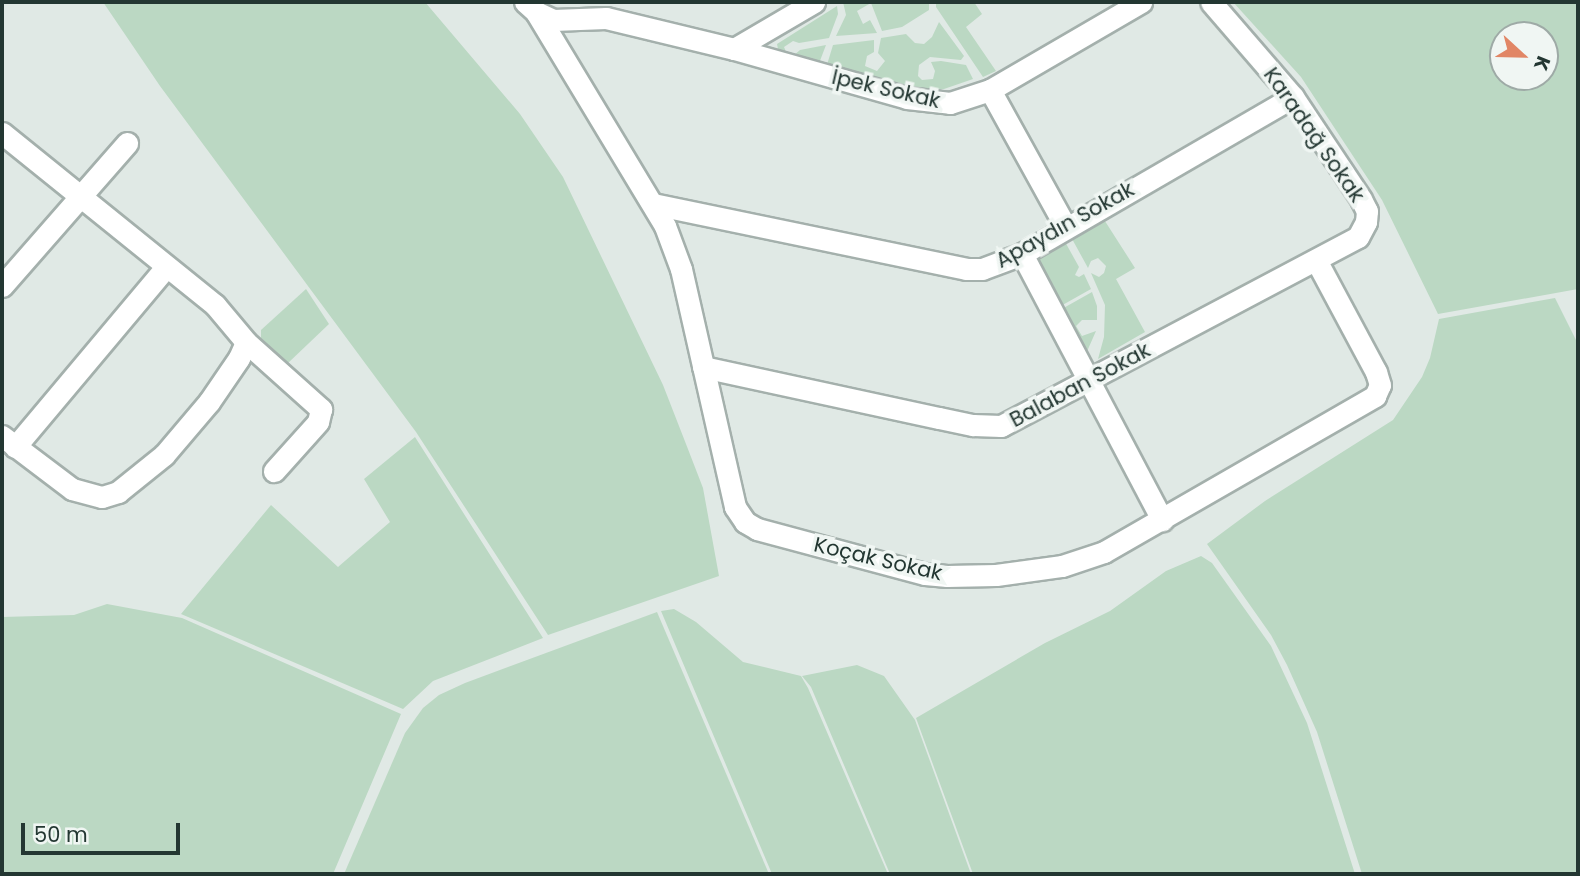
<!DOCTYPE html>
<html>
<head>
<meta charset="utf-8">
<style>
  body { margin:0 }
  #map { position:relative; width:1580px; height:876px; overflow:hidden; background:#e0e9e5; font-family:Poppins,sans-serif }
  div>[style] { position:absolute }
  .green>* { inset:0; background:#bbd8c3 }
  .roads { filter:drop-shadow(2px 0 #a4b0ac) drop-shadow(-2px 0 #a4b0ac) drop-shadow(0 2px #a4b0ac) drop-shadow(0 -2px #a4b0ac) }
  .minor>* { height:21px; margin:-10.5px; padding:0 10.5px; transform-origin:10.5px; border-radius:10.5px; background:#fff }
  span { translate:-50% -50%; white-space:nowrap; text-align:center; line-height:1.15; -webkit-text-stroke:7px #f0f6f3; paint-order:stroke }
  .street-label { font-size:21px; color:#233732 }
  .frame { position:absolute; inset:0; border:4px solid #233732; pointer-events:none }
  .north { position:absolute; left:1489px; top:21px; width:70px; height:70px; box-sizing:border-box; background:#f0f6f3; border:2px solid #9eaaa6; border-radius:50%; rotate:112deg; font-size:19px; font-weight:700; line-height:28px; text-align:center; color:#233732 }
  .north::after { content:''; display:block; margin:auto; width:24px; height:32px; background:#e18665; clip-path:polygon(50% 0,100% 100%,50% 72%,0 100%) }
  .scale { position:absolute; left:21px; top:823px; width:159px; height:32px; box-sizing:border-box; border:4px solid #233732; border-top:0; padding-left:9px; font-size:21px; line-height:24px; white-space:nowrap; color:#233732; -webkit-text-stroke:5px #f0f6f3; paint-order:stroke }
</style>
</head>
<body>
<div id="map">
  <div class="green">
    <i style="clip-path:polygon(103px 2px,425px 2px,520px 114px,563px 177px,663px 385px,686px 444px,703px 488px,719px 576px,548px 635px,416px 432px,160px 86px)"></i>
    <i style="clip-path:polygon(843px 2px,929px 2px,929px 10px,902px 27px,882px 31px,871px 3px,857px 11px,863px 24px,870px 20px,877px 33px,836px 36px,846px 15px)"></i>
    <i style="clip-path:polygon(936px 2px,974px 2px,982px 14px,966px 27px,996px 71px,983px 77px,936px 7px)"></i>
    <i style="clip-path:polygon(evenodd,1233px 2px,1578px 2px,1578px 289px,1438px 314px,1382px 200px,1301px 77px,1233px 2px,1503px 35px,1545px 35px,1545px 77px,1503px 77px,1503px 35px)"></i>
    <i style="clip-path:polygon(837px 6px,838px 14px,829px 38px,799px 43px,793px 41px,784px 47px,787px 54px,793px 56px,800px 50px,826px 45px,818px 66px,779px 54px,777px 44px)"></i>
    <i style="clip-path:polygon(939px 22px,964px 56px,961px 60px,930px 57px,919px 65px,918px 76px,922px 80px,933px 79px,935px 71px,931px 62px,941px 61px,966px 65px,973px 79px,944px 89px,923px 91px,826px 68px,833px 45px,874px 40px,874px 52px,867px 56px,865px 66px,877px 71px,885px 61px,878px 53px,881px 38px,906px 34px,915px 43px,924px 44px,932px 37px)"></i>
    <i style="clip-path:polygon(1103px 218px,1135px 268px,1116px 279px,1145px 332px,1098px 359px,1104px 337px,1105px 305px,1091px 273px,1099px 277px,1104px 273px,1106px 266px,1098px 258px,1091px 261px,1088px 268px,1071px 237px)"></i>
    <i style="clip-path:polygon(1064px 240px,1079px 267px,1075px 275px,1079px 277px,1084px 274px,1091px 289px,1059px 307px,1060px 310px,1092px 292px,1097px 306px,1097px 320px,1082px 320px,1076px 326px,1082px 336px,1096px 331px,1085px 356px,1083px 354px,1037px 262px,1039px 254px)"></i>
    <i style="clip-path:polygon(306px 289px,329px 324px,287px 364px,261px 341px,261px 330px)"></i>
    <i style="clip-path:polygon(1555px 298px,1578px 344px,1578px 874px,1362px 874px,1317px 732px,1287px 665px,1271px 635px,1207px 544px,1265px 501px,1393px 420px,1422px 377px,1430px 358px,1439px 319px)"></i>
    <i style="clip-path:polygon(415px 437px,543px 638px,433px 681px,403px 709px,181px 614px,271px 505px,338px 567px,390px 522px,364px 479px)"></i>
    <i style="clip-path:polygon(1201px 556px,1212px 563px,1271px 646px,1307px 723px,1355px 874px,973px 874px,916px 718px,1045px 643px,1110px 611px,1166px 571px)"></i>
    <i style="clip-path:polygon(107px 604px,182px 618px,401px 714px,333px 874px,2px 874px,2px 617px,74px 615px)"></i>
    <i style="clip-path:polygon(674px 609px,696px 622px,743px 662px,801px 676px,808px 688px,888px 874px,772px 874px,661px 611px)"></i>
    <i style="clip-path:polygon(657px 612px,769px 874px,344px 874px,405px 733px,423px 708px,439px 695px,465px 683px)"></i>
    <i style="clip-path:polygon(857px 665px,884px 676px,915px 720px,971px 874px,890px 874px,811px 687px,802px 676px)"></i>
  </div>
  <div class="roads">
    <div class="minor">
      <i style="left:525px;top:2px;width:15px;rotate:42deg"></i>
      <i style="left:536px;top:12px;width:19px;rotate:25deg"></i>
      <i style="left:553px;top:20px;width:53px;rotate:-2.2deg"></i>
      <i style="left:606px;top:18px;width:132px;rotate:13.6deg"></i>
      <i style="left:734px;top:49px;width:93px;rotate:-30.4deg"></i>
      <i style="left:536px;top:12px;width:250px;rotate:58.9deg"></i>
      <i style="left:665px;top:226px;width:46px;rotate:69.6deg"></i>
      <i style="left:681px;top:269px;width:244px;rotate:77.2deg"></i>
      <i style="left:735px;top:507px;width:18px;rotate:56deg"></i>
      <i style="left:745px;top:522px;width:14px;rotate:30deg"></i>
      <i style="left:757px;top:529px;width:174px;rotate:15deg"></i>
      <i style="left:925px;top:574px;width:22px;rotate:5deg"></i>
      <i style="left:947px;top:576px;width:49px;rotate:-1.2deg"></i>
      <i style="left:996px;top:575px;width:67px;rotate:-7.8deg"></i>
      <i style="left:1062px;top:566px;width:44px;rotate:-18.4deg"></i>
      <i style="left:1104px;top:552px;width:313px;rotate:-29.9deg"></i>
      <i style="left:1375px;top:396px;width:12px;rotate:-66deg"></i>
      <i style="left:1380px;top:385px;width:14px;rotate:-107deg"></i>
      <i style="left:1376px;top:372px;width:127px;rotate:-118.2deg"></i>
      <i style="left:734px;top:49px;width:180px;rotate:15.8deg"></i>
      <i style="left:907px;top:98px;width:43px;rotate:6.6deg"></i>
      <i style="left:950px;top:103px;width:42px;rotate:-18deg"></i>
      <i style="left:990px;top:90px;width:175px;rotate:-30.2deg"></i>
      <i style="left:990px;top:90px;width:155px;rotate:61.1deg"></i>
      <i style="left:2px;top:133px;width:274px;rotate:38.9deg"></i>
      <i style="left:215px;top:305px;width:48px;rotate:50deg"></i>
      <i style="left:246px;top:342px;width:101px;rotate:41.8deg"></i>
      <i style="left:321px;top:409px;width:13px;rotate:103deg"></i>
      <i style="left:318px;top:422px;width:66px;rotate:131.9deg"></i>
      <i style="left:653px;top:204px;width:320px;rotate:11.7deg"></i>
      <i style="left:966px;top:269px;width:16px"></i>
      <i style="left:982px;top:269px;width:43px;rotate:-20.6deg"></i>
      <i style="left:1022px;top:254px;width:313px;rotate:-30.1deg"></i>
      <i style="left:1022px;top:254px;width:301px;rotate:62.2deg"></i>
      <i style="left:2px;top:286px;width:190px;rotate:-48.8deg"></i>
      <i style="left:703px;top:367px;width:241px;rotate:12.2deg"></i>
      <i style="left:939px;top:418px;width:35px;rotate:12deg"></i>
      <i style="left:973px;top:425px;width:28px;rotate:2deg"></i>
      <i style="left:1001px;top:426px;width:404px;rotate:-27.9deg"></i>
      <i style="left:1358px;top:237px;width:17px;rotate:-62deg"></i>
      <i style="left:1366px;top:222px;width:11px;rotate:-85deg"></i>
      <i style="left:1367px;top:211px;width:13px;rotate:-117deg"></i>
      <i style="left:1361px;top:199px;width:123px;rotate:-123.7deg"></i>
      <i style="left:1293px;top:97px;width:125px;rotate:-130.8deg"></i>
      <i style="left:2px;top:436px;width:88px;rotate:37.1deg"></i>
      <i style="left:72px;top:489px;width:31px;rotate:15deg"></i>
      <i style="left:102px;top:497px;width:17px;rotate:-17deg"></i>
      <i style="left:118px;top:492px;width:59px;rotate:-38.8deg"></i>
      <i style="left:164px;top:455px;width:70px;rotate:-49.7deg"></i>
      <i style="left:209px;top:402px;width:53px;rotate:-55.7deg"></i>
      <i style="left:239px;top:358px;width:17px;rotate:-66deg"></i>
      <i style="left:15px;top:447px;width:234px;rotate:-50deg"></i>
    </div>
  </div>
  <div class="street-label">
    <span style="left:886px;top:89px;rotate:13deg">İpek Sokak</span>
    <span style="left:1314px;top:135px;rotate:55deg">Karadağ Sokak</span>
    <span style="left:1065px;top:225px;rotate:-29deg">Apaydın Sokak</span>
    <span style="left:1080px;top:385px;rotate:-28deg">Balaban Sokak</span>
    <span style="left:878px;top:559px;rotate:13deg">Koçak Sokak</span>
  </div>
  <div class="frame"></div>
  <div class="north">K</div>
  <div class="scale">50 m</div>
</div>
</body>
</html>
